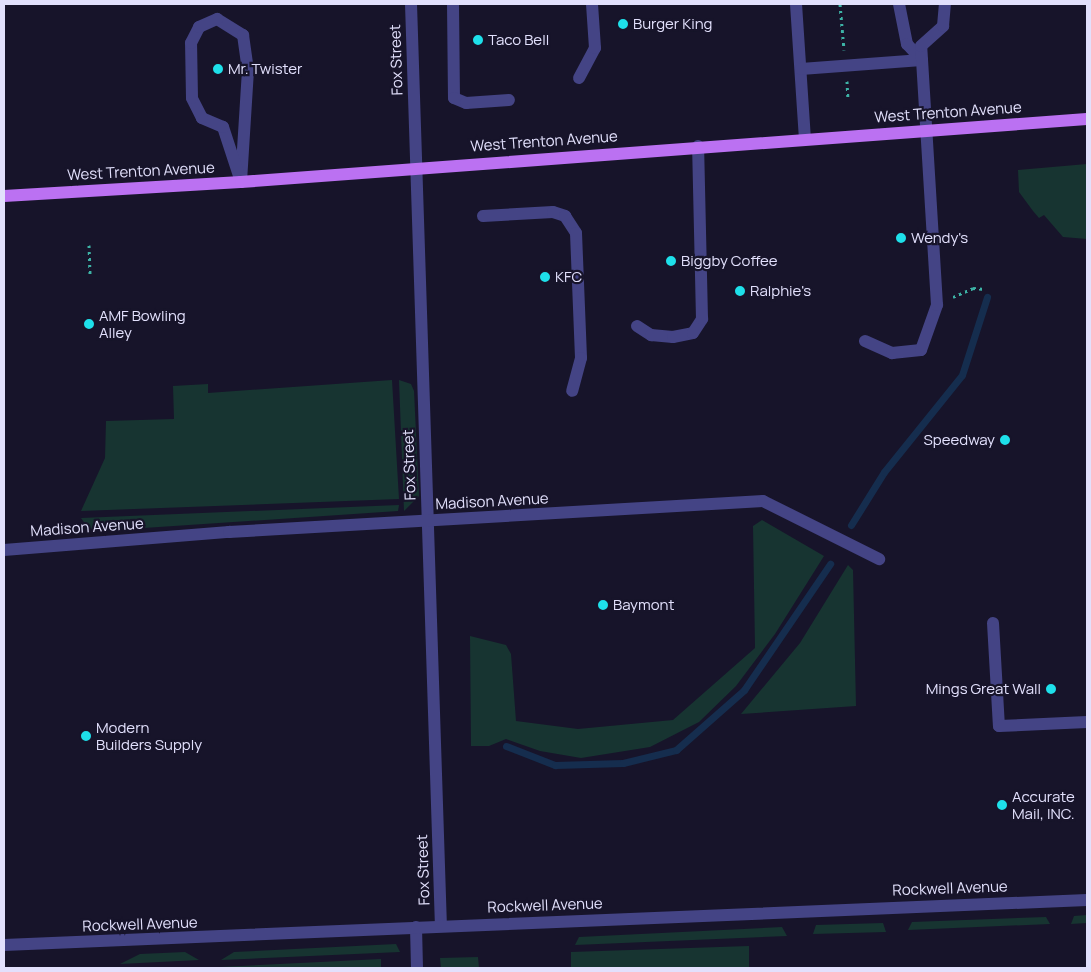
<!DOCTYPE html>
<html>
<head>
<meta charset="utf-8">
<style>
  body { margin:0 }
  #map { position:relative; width:1091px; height:972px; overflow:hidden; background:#17142a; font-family:Manrope,sans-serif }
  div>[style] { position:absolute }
  .green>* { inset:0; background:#173431 }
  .stream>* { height:7px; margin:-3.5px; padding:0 3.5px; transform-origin:3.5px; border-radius:3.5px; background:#152d4e }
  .path>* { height:3px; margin-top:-1.5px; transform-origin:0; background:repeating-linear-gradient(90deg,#3db3a6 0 2.5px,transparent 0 6.5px) }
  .minor>* { height:12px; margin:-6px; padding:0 6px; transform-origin:6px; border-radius:6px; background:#444485 }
  .major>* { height:12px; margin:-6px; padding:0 6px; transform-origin:6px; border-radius:6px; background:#bb71f2 }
  .dots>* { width:14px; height:14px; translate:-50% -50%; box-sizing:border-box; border:2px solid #17142a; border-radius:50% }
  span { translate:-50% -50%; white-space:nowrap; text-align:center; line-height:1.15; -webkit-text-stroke:4.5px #17142a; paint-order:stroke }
  .poi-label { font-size:15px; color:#e2e0fc }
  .left { translate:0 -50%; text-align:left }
  .right { translate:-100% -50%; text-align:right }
  .street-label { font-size:15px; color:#e2e0fc }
  .frame { position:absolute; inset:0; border:5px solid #e2e0fc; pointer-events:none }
</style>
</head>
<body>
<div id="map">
  <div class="green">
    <i style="clip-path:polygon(1087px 164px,1087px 239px,1063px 237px,1044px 215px,1039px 218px,1033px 211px,1019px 192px,1018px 170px)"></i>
    <i style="clip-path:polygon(392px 380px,399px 499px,81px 511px,105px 458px,106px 421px,174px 419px,173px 386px,208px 384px,208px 393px)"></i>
    <i style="clip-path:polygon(399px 380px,411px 384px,414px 391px,419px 496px,404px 511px)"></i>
    <i style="clip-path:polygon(399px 505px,398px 511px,99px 531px,88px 528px,81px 518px)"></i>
    <i style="clip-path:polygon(762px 520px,824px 556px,775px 634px,736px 686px,699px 722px,650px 747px,581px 758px,540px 751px,506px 739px,489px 746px,471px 746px,470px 636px,506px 645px,511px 654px,516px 721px,578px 729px,673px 720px,755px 648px,753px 526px)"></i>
    <i style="clip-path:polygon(848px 565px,853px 570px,856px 706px,741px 714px,800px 643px)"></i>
    <i style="clip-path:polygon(1087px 915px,1087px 923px,1071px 924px,1074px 916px)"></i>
    <i style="clip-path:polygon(1046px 917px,1050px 924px,908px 930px,912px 922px)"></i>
    <i style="clip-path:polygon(883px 923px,886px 932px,813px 934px,816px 925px)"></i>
    <i style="clip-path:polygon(782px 927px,787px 936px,575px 945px,579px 937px)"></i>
    <i style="clip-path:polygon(396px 944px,400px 952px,221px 960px,234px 952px)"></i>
    <i style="clip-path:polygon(749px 946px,749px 968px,571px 968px,571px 952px)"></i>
    <i style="clip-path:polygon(185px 952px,199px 960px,120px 964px,140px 954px)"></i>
    <i style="clip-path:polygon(478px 957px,479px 968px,441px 968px,440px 958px)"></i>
    <i style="clip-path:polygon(381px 959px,381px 968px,219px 967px)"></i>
  </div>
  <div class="stream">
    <i style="left:851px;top:525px;width:62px;rotate:-58.1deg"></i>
    <i style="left:884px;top:472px;width:124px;rotate:-51.2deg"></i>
    <i style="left:962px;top:375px;width:82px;rotate:-72.2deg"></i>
    <i style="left:506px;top:746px;width:53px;rotate:21.2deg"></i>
    <i style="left:555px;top:765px;width:68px;rotate:-1.7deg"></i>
    <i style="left:623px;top:763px;width:55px;rotate:-13.8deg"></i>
    <i style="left:676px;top:750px;width:91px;rotate:-41.4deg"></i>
    <i style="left:744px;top:690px;width:153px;rotate:-55.7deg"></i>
  </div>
  <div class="path">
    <i style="left:840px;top:4px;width:46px;rotate:85deg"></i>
    <i style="left:847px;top:81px;width:17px;rotate:87deg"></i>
    <i style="left:89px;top:245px;width:30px;rotate:88deg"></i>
    <i style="left:953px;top:297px;width:22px;rotate:-24deg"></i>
    <i style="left:973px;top:288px;width:12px;rotate:5deg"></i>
  </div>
  <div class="minor">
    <i style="left:411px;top:4px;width:922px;rotate:88.14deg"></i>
    <i style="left:453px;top:4px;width:94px;rotate:89.4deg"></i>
    <i style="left:454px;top:98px;width:13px;rotate:23deg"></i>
    <i style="left:466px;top:103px;width:43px;rotate:-4deg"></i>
    <i style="left:796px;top:4px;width:135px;rotate:86.2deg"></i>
    <i style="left:899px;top:4px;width:41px;rotate:78.7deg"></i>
    <i style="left:907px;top:44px;width:22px;rotate:47deg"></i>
    <i style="left:217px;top:19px;width:31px;rotate:32deg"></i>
    <i style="left:243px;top:35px;width:35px;rotate:82deg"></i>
    <i style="left:248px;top:70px;width:112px;rotate:93.6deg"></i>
    <i style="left:241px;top:182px;width:58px;rotate:-108.1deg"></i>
    <i style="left:223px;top:127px;width:23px;rotate:-157deg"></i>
    <i style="left:202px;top:118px;width:22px;rotate:-117deg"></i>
    <i style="left:192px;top:98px;width:55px;rotate:-91deg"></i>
    <i style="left:191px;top:43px;width:18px;rotate:-63deg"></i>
    <i style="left:199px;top:27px;width:20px;rotate:-24deg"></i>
    <i style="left:801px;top:69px;width:121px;rotate:-4.3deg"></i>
    <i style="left:579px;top:78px;width:34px;rotate:-62deg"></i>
    <i style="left:595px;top:48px;width:44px;rotate:-93.9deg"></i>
    <i style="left:483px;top:216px;width:70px;rotate:-3.3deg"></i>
    <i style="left:553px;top:212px;width:13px;rotate:18deg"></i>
    <i style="left:565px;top:216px;width:20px;rotate:57deg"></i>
    <i style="left:576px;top:233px;width:125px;rotate:87.7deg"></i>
    <i style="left:581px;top:358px;width:34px;rotate:105deg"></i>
    <i style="left:637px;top:326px;width:17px;rotate:33deg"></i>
    <i style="left:651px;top:335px;width:22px;rotate:5deg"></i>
    <i style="left:673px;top:337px;width:20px;rotate:-11deg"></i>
    <i style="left:693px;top:333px;width:17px;rotate:-57deg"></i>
    <i style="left:702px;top:319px;width:173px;rotate:-91.3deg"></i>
    <i style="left:865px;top:341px;width:30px;rotate:24deg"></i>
    <i style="left:892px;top:353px;width:29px;rotate:-6deg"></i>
    <i style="left:921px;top:350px;width:48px;rotate:-70.4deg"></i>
    <i style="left:937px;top:305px;width:259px;rotate:-93.5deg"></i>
    <i style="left:921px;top:46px;width:30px;rotate:-42deg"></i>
    <i style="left:943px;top:26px;width:22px;rotate:-85deg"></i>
    <i style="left:4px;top:550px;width:226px;rotate:-4.6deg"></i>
    <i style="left:229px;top:532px;width:535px;rotate:-3.32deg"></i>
    <i style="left:763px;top:501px;width:130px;rotate:26.6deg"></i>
    <i style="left:993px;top:623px;width:103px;rotate:86.7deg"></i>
    <i style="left:999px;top:726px;width:88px;rotate:-2.6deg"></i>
    <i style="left:416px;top:927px;width:41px;rotate:88.6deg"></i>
    <i style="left:4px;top:945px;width:1084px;rotate:-2.38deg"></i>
  </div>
  <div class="major">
    <i style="left:4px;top:196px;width:237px;rotate:-3.4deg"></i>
    <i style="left:241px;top:182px;width:848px;rotate:-4.26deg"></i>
  </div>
  <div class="dots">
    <i style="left:623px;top:24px;background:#1ee0ea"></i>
    <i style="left:478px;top:40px;background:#1ee0ea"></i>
    <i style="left:218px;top:69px;background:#1ee0ea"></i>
    <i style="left:901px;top:238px;background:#1ee0ea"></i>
    <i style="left:671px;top:261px;background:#1ee0ea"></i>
    <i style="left:545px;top:277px;background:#1ee0ea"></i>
    <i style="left:740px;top:291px;background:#1ee0ea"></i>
    <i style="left:89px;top:324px;background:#1ee0ea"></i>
    <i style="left:1005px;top:440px;background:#1ee0ea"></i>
    <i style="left:603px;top:605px;background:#1ee0ea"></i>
    <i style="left:1051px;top:689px;background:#1ee0ea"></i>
    <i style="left:86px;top:736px;background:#1ee0ea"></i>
    <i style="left:1002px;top:805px;background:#1ee0ea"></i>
  </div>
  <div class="poi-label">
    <span class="left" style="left:633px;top:24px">Burger King</span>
    <span class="left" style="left:488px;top:40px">Taco Bell</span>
    <span class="left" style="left:228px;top:69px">Mr. Twister</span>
    <span class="left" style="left:911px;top:238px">Wendy's</span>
    <span class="left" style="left:681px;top:261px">Biggby Coffee</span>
    <span class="left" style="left:555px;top:277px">KFC</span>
    <span class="left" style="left:750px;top:291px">Ralphie's</span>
    <span class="left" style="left:99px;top:324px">AMF Bowling<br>Alley</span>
    <span class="right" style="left:995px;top:440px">Speedway</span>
    <span class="left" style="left:613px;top:605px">Baymont</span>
    <span class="right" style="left:1041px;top:689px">Mings Great Wall</span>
    <span class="left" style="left:96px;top:736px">Modern<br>Builders Supply</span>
    <span class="left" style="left:1012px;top:805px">Accurate<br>Mail, INC.</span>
  </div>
  <div class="street-label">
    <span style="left:396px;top:60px;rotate:-92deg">Fox Street</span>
    <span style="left:948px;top:112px;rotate:-4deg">West Trenton Avenue</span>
    <span style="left:544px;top:141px;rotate:-4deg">West Trenton Avenue</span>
    <span style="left:141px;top:171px;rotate:-3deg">West Trenton Avenue</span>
    <span style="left:409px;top:465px;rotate:-92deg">Fox Street</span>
    <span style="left:492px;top:501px;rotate:-3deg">Madison Avenue</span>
    <span style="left:87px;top:527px;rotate:-4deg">Madison Avenue</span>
    <span style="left:423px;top:870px;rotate:-92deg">Fox Street</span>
    <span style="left:950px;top:888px;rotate:-2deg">Rockwell Avenue</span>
    <span style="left:545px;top:905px;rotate:-2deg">Rockwell Avenue</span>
    <span style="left:140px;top:924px;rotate:-2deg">Rockwell Avenue</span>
  </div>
  <div class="frame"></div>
</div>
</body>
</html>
